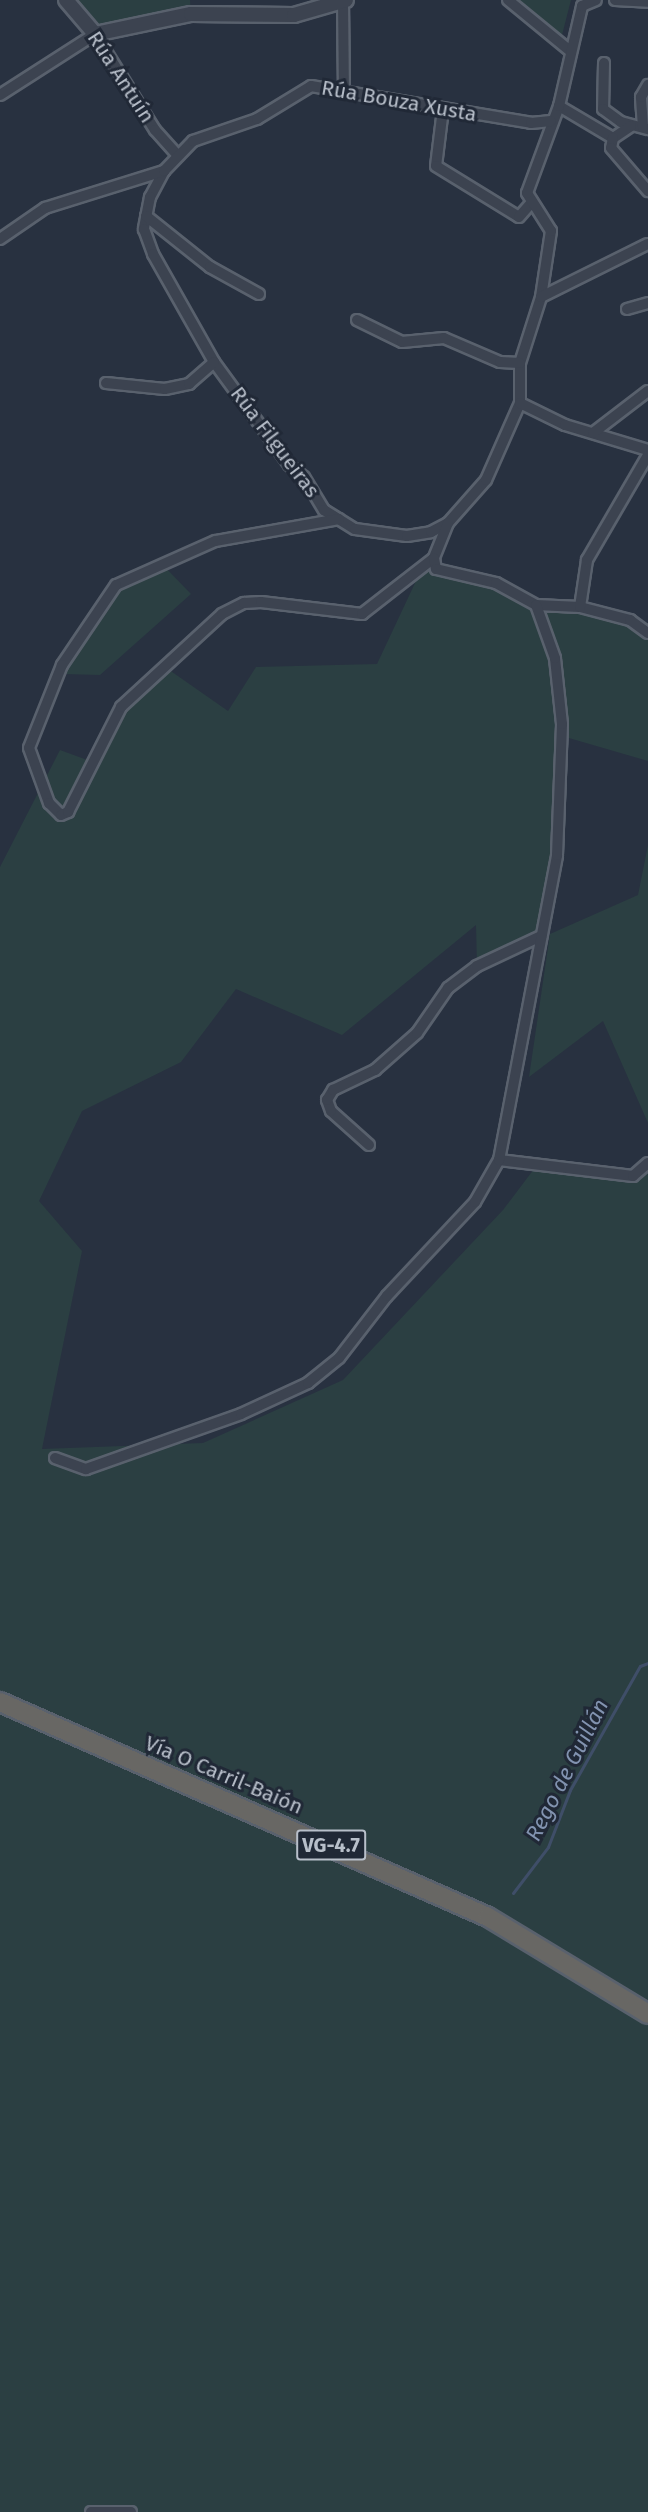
<!DOCTYPE html>
<html>
<head>
<meta charset="utf-8">
<style>
  body { margin:0 }
  #map { position:relative; width:648px; height:2512px; overflow:hidden; background:#283140; font-family:"Fira Sans",sans-serif }
  div>[style] { position:absolute }
  .green>* { inset:0; background:#2b3f42 }
  .stream>* { height:3px; margin:-1.5px; padding:0 1.5px; transform-origin:1.5px; border-radius:1.5px; background:#3f4e68 }
  .roads { filter:drop-shadow(2px 0 #59616d) drop-shadow(-2px 0 #59616d) drop-shadow(0 2px #59616d) drop-shadow(0 -2px #59616d) }
  .minor>* { height:10px; margin:-5px; padding:0 5px; transform-origin:5px; border-radius:5px; background:#3c4350 }
  .tertiary>* { height:14px; margin:-7px; padding:0 7px; transform-origin:7px; border-radius:7px; background:#3c4350 }
  .trunk>* { height:18px; margin:-9px; padding:0 9px; transform-origin:9px; border-radius:9px; background:#686764 }
  span { translate:-50% -50%; white-space:nowrap; text-align:center; line-height:1.15; -webkit-text-stroke:6px #202836; paint-order:stroke }
  .shield-label span { padding:2px 4px; background:#202836; border:2px solid; border-radius:4px; -webkit-text-stroke-width:0 }
  .shield-label { font-size:20px; color:#b8bfca; font-weight:700 }
  .street-label { font-size:21px; color:#b8bfca }
  .water-label { font-size:22px; color:#8293b0; font-style:italic }
</style>
</head>
<body>
<div id="map">
  <div class="green">
    <i style="clip-path:polygon(66px 0,190px 0,191px 14px,95px 34px)"></i>
    <i style="clip-path:polygon(516px 0,571px 0,562px 35px,531px 14px)"></i>
    <i style="clip-path:polygon(160px 562px,191px 594px,100px 675px,63px 674px,62px 665px,91px 618px,133px 575px)"></i>
    <i style="clip-path:polygon(423px 566px,472px 578px,536px 605px,580px 607px,630px 620px,648px 633px,648px 761px,562px 736px,557px 855px,541px 936px,477px 966px,476px 925px,342px 1035px,236px 989px,181px 1062px,82px 1111px,39px 1201px,82px 1251px,42px 1449px,203px 1443px,343px 1380px,503px 1210px,534px 1169px,633px 1176px,648px 1163px,648px 2512px,0 2512px,0 867px,60px 750px,90px 761px,121px 707px,165px 667px,228px 711px,256px 667px,377px 664px)"></i>
    <i style="clip-path:polygon(648px 845px,648px 1123px,603px 1021px,529px 1077px,550px 934px,638px 895px)"></i>
  </div>
  <div class="stream">
    <i style="left:513px;top:1893px;width:58px;rotate:-52.7deg"></i>
    <i style="left:548px;top:1847px;width:61px;rotate:-68.9deg"></i>
    <i style="left:570px;top:1790px;width:142px;rotate:-60.6deg"></i>
    <i style="left:640px;top:1666px;width:9px;rotate:-21deg"></i>
  </div>
  <div class="roads">
    <div class="minor">
      <i style="left:343px;top:0;width:89px;rotate:89.4deg"></i>
      <i style="left:508px;top:0;width:79px;rotate:39.3deg"></i>
      <i style="left:615px;top:0;width:33px;rotate:3deg"></i>
      <i style="left:604px;top:63px;width:46px;rotate:91.2deg"></i>
      <i style="left:603px;top:109px;width:22px;rotate:36deg"></i>
      <i style="left:621px;top:122px;width:28px;rotate:15deg"></i>
      <i style="left:0;top:95px;width:113px;rotate:-32.7deg"></i>
      <i style="left:95px;top:34px;width:113px;rotate:58deg"></i>
      <i style="left:155px;top:130px;width:31px;rotate:48deg"></i>
      <i style="left:559px;top:106px;width:63px;rotate:30.7deg"></i>
      <i style="left:443px;top:109px;width:57px;rotate:97deg"></i>
      <i style="left:436px;top:166px;width:97px;rotate:31.6deg"></i>
      <i style="left:519px;top:217px;width:20px;rotate:-49deg"></i>
      <i style="left:631px;top:126px;width:22px;rotate:146deg"></i>
      <i style="left:613px;top:138px;width:10px;rotate:101deg"></i>
      <i style="left:611px;top:148px;width:57px;rotate:49.3deg"></i>
      <i style="left:643px;top:127px;width:30px;rotate:-94deg"></i>
      <i style="left:641px;top:97px;width:14px;rotate:-60deg"></i>
      <i style="left:164px;top:171px;width:30px;rotate:118deg"></i>
      <i style="left:150px;top:197px;width:33px;rotate:101deg"></i>
      <i style="left:144px;top:229px;width:27px;rotate:70deg"></i>
      <i style="left:153px;top:254px;width:124px;rotate:60.5deg"></i>
      <i style="left:214px;top:362px;width:127px;rotate:53.9deg"></i>
      <i style="left:289px;top:465px;width:19px;rotate:39deg"></i>
      <i style="left:304px;top:477px;width:39px;rotate:59deg"></i>
      <i style="left:324px;top:510px;width:36px;rotate:32deg"></i>
      <i style="left:355px;top:529px;width:52px;rotate:7.7deg"></i>
      <i style="left:407px;top:536px;width:24px;rotate:-9deg"></i>
      <i style="left:431px;top:532px;width:19px;rotate:-28deg"></i>
      <i style="left:448px;top:523px;width:57px;rotate:-48.5deg"></i>
      <i style="left:486px;top:480px;width:84px;rotate:-66.2deg"></i>
      <i style="left:520px;top:403px;width:40px;rotate:-90deg"></i>
      <i style="left:520px;top:363px;width:69px;rotate:-72.3deg"></i>
      <i style="left:541px;top:297px;width:67px;rotate:-81.4deg"></i>
      <i style="left:551px;top:231px;width:45px;rotate:-122.3deg"></i>
      <i style="left:527px;top:193px;width:93px;rotate:-69.8deg"></i>
      <i style="left:559px;top:106px;width:103px;rotate:-77deg"></i>
      <i style="left:582px;top:6px;width:15px;rotate:-23deg"></i>
      <i style="left:146px;top:216px;width:82px;rotate:38.6deg"></i>
      <i style="left:210px;top:267px;width:56px;rotate:28.9deg"></i>
      <i style="left:0;top:239px;width:55px;rotate:-34.6deg"></i>
      <i style="left:45px;top:208px;width:125px;rotate:-17.3deg"></i>
      <i style="left:164px;top:171px;width:42px;rotate:-46deg"></i>
      <i style="left:193px;top:141px;width:68px;rotate:-19deg"></i>
      <i style="left:257px;top:119px;width:63px;rotate:-31.4deg"></i>
      <i style="left:311px;top:86px;width:223px;rotate:9.5deg"></i>
      <i style="left:531px;top:123px;width:20px;rotate:-6deg"></i>
      <i style="left:541px;top:297px;width:119px;rotate:-26.4deg"></i>
      <i style="left:627px;top:309px;width:22px;rotate:-16deg"></i>
      <i style="left:357px;top:320px;width:50px;rotate:26.1deg"></i>
      <i style="left:402px;top:342px;width:42px;rotate:-5.4deg"></i>
      <i style="left:444px;top:338px;width:61px;rotate:23.2deg"></i>
      <i style="left:500px;top:362px;width:20px;rotate:3deg"></i>
      <i style="left:106px;top:383px;width:59px;rotate:5.8deg"></i>
      <i style="left:165px;top:389px;width:25px;rotate:-12deg"></i>
      <i style="left:189px;top:384px;width:33px;rotate:-41deg"></i>
      <i style="left:520px;top:403px;width:50px;rotate:26.1deg"></i>
      <i style="left:565px;top:425px;width:87px;rotate:16.8deg"></i>
      <i style="left:593px;top:433px;width:69px;rotate:-37.4deg"></i>
      <i style="left:339px;top:519px;width:126px;rotate:169.9deg"></i>
      <i style="left:215px;top:541px;width:108px;rotate:156deg"></i>
      <i style="left:116px;top:585px;width:97px;rotate:124deg"></i>
      <i style="left:62px;top:665px;width:89px;rotate:111.7deg"></i>
      <i style="left:29px;top:748px;width:59px;rotate:70deg"></i>
      <i style="left:49px;top:803px;width:17px;rotate:45deg"></i>
      <i style="left:61px;top:815px;width:8px;rotate:-23deg"></i>
      <i style="left:68px;top:812px;width:118px;rotate:-63.2deg"></i>
      <i style="left:121px;top:707px;width:137px;rotate:-42.6deg"></i>
      <i style="left:222px;top:614px;width:25px;rotate:-27deg"></i>
      <i style="left:244px;top:603px;width:17px;rotate:-3deg"></i>
      <i style="left:261px;top:602px;width:102px;rotate:6.8deg"></i>
      <i style="left:362px;top:614px;width:91px;rotate:-37.9deg"></i>
      <i style="left:448px;top:523px;width:38px;rotate:112deg"></i>
      <i style="left:434px;top:558px;width:11px;rotate:80deg"></i>
      <i style="left:436px;top:569px;width:62px;rotate:13.1deg"></i>
      <i style="left:496px;top:583px;width:46px;rotate:28.8deg"></i>
      <i style="left:536px;top:605px;width:44px;rotate:2.6deg"></i>
      <i style="left:580px;top:607px;width:52px;rotate:14.6deg"></i>
      <i style="left:630px;top:620px;width:22px;rotate:36deg"></i>
      <i style="left:580px;top:607px;width:48px;rotate:-81.5deg"></i>
      <i style="left:587px;top:560px;width:121px;rotate:-59.8deg"></i>
      <i style="left:369px;top:1145px;width:51px;rotate:-138.2deg"></i>
      <i style="left:331px;top:1111px;width:12px;rotate:-110deg"></i>
      <i style="left:327px;top:1100px;width:12px;rotate:-59deg"></i>
      <i style="left:333px;top:1090px;width:47px;rotate:-25.5deg"></i>
      <i style="left:375px;top:1070px;width:56px;rotate:-41.4deg"></i>
      <i style="left:417px;top:1033px;width:55px;rotate:-55.4deg"></i>
      <i style="left:448px;top:988px;width:36px;rotate:-37deg"></i>
      <i style="left:477px;top:966px;width:71px;rotate:-25.1deg"></i>
      <i style="left:499px;top:1160px;width:135px;rotate:6.8deg"></i>
      <i style="left:633px;top:1176px;width:20px;rotate:-41deg"></i>
      <i style="left:55px;top:1458px;width:33px;rotate:20deg"></i>
      <i style="left:86px;top:1469px;width:164px;rotate:-19.5deg"></i>
      <i style="left:241px;top:1414px;width:74px;rotate:-24.8deg"></i>
      <i style="left:308px;top:1383px;width:40px;rotate:-39deg"></i>
      <i style="left:339px;top:1358px;width:78px;rotate:-52.3deg"></i>
      <i style="left:387px;top:1296px;width:129px;rotate:-46.9deg"></i>
      <i style="left:475px;top:1202px;width:48px;rotate:-60.3deg"></i>
      <i style="left:499px;top:1160px;width:310px;rotate:-79.2deg"></i>
      <i style="left:557px;top:855px;width:131px;rotate:-87.8deg"></i>
      <i style="left:562px;top:724px;width:66px;rotate:-96.1deg"></i>
      <i style="left:555px;top:658px;width:56px;rotate:-109.7deg"></i>
      <i style="left:91px;top:2512px;width:40px"></i>
    </div>
    <div class="tertiary">
      <i style="left:66px;top:0;width:45px;rotate:49.5deg"></i>
      <i style="left:95px;top:34px;width:98px;rotate:-11.8deg"></i>
      <i style="left:191px;top:14px;width:103px;rotate:0.6deg"></i>
      <i style="left:294px;top:15px;width:54px;rotate:-16.1deg"></i>
    </div>
    <div class="trunk">
      <i style="left:0;top:1702px;width:533px;rotate:23.78deg"></i>
      <i style="left:488px;top:1917px;width:187px;rotate:31.2deg"></i>
    </div>
  </div>
  <div class="shield-label">
    <span style="left:331px;top:1845px">VG-4.7</span>
  </div>
  <div class="street-label">
    <span style="left:121px;top:77px;rotate:57deg">Rúa Antuín</span>
    <span style="left:399px;top:101px;rotate:10deg">Rúa Bouza Xusta</span>
    <span style="left:275px;top:442px;rotate:53deg">Rúa Filgueiras</span>
    <span style="left:224px;top:1775px;rotate:23deg">Vía O Carril-Baión</span>
  </div>
  <div class="water-label">
    <span style="left:567px;top:1770px;rotate:-63deg">Rego de Guillán</span>
  </div>
</div>
</body>
</html>
